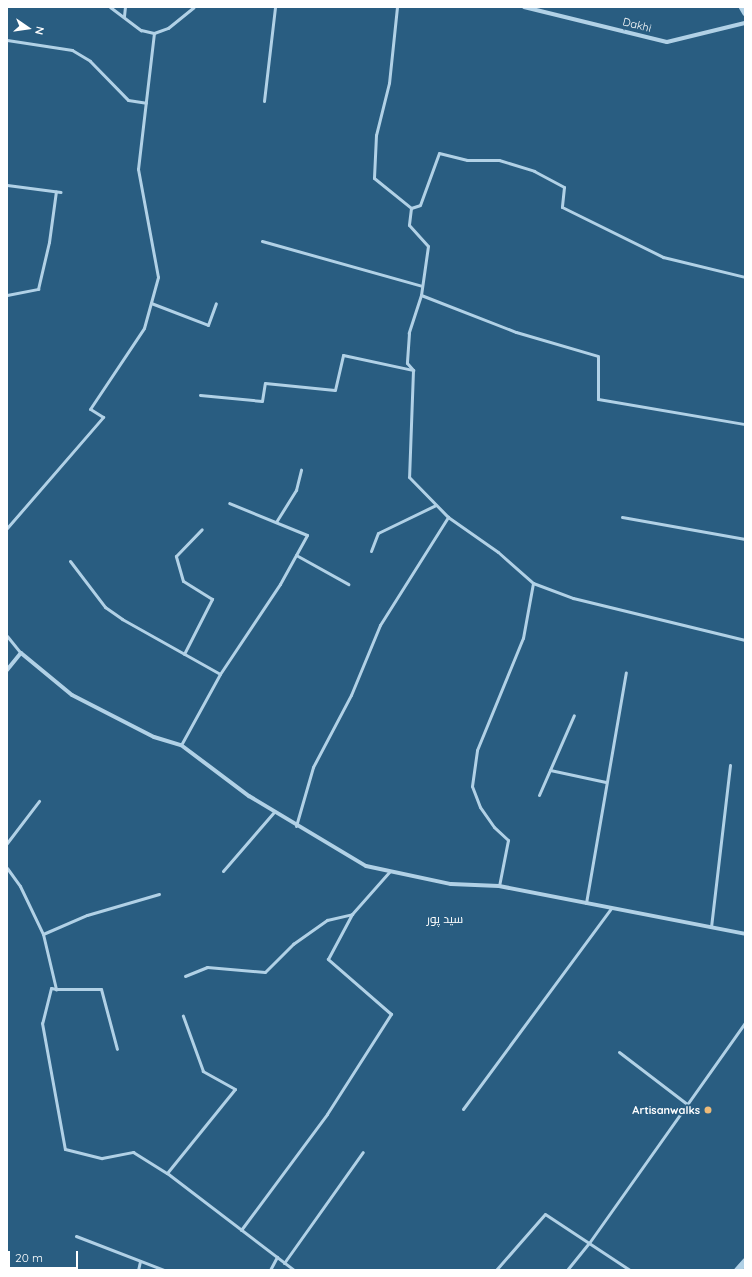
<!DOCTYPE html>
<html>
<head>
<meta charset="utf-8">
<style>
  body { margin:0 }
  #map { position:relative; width:752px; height:1277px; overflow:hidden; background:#295d81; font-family:Quicksand,Cairo,sans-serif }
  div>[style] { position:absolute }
  .service>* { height:3px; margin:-1.5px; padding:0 1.5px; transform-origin:1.5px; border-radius:1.5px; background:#b1d1e6 }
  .minor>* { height:4px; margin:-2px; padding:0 2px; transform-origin:2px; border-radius:2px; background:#b1d1e6 }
  .tertiary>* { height:7px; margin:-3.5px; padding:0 3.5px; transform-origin:3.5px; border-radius:3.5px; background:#b1d1e6 }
  .dots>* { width:11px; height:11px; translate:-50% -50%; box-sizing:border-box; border:2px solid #295d81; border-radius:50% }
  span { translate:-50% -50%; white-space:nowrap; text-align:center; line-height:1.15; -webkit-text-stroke:3.5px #295d81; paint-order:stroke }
  .street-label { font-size:11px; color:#fff }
  .poi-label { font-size:11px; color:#fff; font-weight:700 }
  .right { translate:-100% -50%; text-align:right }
  .neighbourhood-label { font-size:12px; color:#fff }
  .frame { position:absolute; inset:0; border:8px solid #fff; pointer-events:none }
  .north { position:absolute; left:8px; top:8px; width:40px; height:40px; -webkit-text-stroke:3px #295d81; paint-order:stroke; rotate:103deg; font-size:11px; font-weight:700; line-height:16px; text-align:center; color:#fff }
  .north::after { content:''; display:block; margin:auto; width:14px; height:18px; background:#fff; clip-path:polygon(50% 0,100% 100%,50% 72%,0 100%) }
  .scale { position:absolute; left:8px; top:1251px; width:70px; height:18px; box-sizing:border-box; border:2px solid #fff; border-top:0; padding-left:5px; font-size:12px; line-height:14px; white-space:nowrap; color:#fff; -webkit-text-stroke:3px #295d81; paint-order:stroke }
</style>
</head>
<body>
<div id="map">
  <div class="service">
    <i style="left:110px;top:7px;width:39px;rotate:37deg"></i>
    <i style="left:141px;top:30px;width:13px;rotate:13deg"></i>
    <i style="left:154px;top:33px;width:15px;rotate:-20deg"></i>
    <i style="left:168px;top:28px;width:33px;rotate:-39deg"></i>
    <i style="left:397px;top:7px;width:76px;rotate:96deg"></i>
    <i style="left:389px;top:83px;width:54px;rotate:104deg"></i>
    <i style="left:376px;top:135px;width:43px;rotate:92.7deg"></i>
    <i style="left:374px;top:178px;width:48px;rotate:39deg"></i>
    <i style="left:124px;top:16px;width:9px;rotate:-84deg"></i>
    <i style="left:7px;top:40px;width:66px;rotate:8.7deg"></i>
    <i style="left:72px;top:50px;width:21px;rotate:31deg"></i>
    <i style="left:90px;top:61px;width:54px;rotate:45.7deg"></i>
    <i style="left:128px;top:100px;width:18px;rotate:9deg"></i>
    <i style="left:264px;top:101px;width:95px;rotate:-83.3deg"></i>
    <i style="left:7px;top:185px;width:54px;rotate:7.4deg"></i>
    <i style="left:411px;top:208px;width:17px;rotate:97deg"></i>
    <i style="left:409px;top:225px;width:28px;rotate:48deg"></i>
    <i style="left:428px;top:246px;width:49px;rotate:98.1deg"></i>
    <i style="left:421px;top:295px;width:40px;rotate:108deg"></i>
    <i style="left:409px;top:333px;width:30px;rotate:94deg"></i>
    <i style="left:407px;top:363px;width:9px;rotate:49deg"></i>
    <i style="left:413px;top:370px;width:107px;rotate:92.1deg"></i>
    <i style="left:409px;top:477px;width:56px;rotate:45.7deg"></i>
    <i style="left:448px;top:517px;width:61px;rotate:35deg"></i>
    <i style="left:498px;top:552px;width:47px;rotate:41.5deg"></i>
    <i style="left:533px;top:583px;width:43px;rotate:20.6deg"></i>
    <i style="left:573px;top:598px;width:177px;rotate:13.7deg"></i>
    <i style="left:411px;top:208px;width:9px;rotate:-18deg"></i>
    <i style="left:420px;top:205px;width:55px;rotate:-69.9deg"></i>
    <i style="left:439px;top:153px;width:29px;rotate:14deg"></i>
    <i style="left:467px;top:160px;width:32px"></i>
    <i style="left:499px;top:160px;width:37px;rotate:17deg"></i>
    <i style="left:534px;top:171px;width:34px;rotate:28deg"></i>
    <i style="left:564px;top:187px;width:20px;rotate:96deg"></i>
    <i style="left:562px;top:207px;width:113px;rotate:26.3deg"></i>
    <i style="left:663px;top:257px;width:84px;rotate:13.7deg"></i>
    <i style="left:262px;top:241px;width:166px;rotate:15.7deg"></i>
    <i style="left:7px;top:295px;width:32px;rotate:-11deg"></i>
    <i style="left:38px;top:289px;width:48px;rotate:-76.8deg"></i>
    <i style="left:49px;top:242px;width:51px;rotate:-82.2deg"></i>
    <i style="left:421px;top:295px;width:102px;rotate:21.3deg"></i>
    <i style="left:516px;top:332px;width:85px;rotate:16.3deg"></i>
    <i style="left:598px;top:356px;width:43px;rotate:90deg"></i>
    <i style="left:598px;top:399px;width:149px;rotate:9.7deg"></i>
    <i style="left:151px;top:303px;width:61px;rotate:21.1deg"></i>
    <i style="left:208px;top:325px;width:23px;rotate:-70deg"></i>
    <i style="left:200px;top:395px;width:62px;rotate:5.5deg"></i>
    <i style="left:262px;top:401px;width:18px;rotate:-81deg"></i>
    <i style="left:265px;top:383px;width:70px;rotate:5.7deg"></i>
    <i style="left:335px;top:390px;width:36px;rotate:-77deg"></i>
    <i style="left:343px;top:355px;width:72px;rotate:12.1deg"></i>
    <i style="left:622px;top:517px;width:125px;rotate:10.1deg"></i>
    <i style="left:276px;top:522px;width:38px;rotate:-58deg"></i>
    <i style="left:296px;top:490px;width:21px;rotate:-76deg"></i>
    <i style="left:7px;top:528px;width:147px;rotate:-49.1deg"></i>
    <i style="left:103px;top:417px;width:15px;rotate:-148deg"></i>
    <i style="left:90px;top:409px;width:97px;rotate:-56.3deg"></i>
    <i style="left:144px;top:328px;width:53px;rotate:-74.6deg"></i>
    <i style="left:158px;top:277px;width:110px;rotate:-100.5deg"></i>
    <i style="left:138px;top:169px;width:137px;rotate:-83.3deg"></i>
    <i style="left:371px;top:551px;width:19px;rotate:-69deg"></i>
    <i style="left:378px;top:533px;width:64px;rotate:-25.8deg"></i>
    <i style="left:296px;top:555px;width:60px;rotate:29.1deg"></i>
    <i style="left:70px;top:561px;width:58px;rotate:52.7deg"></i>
    <i style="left:105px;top:607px;width:21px;rotate:35deg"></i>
    <i style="left:122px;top:619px;width:112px;rotate:29.3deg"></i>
    <i style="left:7px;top:636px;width:22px;rotate:51deg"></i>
    <i style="left:184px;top:654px;width:62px;rotate:-63deg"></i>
    <i style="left:212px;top:599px;width:34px;rotate:-148deg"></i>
    <i style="left:183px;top:581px;width:26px;rotate:-106deg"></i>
    <i style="left:176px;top:556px;width:37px;rotate:-46deg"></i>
    <i style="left:181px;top:745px;width:81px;rotate:-61.2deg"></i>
    <i style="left:220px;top:674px;width:108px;rotate:-56.3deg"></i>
    <i style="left:280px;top:584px;width:56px;rotate:-61.1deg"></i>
    <i style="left:307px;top:535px;width:84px;rotate:-157.7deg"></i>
    <i style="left:550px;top:770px;width:57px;rotate:12.1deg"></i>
    <i style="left:539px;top:795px;width:87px;rotate:-66.4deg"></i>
    <i style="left:296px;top:826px;width:61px;rotate:-73.9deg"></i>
    <i style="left:313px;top:767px;width:81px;rotate:-62.2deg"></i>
    <i style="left:351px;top:695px;width:76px;rotate:-67.5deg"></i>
    <i style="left:380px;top:625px;width:128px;rotate:-57.8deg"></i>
    <i style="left:7px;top:843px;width:53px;rotate:-52.7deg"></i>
    <i style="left:7px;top:868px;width:22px;rotate:54deg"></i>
    <i style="left:20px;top:886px;width:53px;rotate:64.4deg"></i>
    <i style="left:43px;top:934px;width:57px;rotate:76.7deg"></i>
    <i style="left:56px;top:989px;width:5px;rotate:-169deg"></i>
    <i style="left:51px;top:988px;width:36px;rotate:104deg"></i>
    <i style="left:42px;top:1023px;width:128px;rotate:79.7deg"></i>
    <i style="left:65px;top:1149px;width:38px;rotate:14deg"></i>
    <i style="left:102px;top:1158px;width:32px;rotate:-11deg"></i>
    <i style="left:133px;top:1152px;width:40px;rotate:32deg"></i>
    <i style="left:167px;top:1173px;width:160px;rotate:37.4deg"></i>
    <i style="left:223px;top:871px;width:78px;rotate:-49.2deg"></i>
    <i style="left:499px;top:886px;width:47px;rotate:-78.9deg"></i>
    <i style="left:508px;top:840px;width:19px;rotate:-137deg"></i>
    <i style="left:494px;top:827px;width:24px;rotate:-125deg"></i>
    <i style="left:480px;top:807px;width:22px;rotate:-111deg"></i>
    <i style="left:472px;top:786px;width:36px;rotate:-82deg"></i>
    <i style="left:477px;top:750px;width:121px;rotate:-67.7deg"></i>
    <i style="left:523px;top:638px;width:56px;rotate:-79.7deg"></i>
    <i style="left:586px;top:903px;width:234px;rotate:-80.2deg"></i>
    <i style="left:711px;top:927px;width:163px;rotate:-83.3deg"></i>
    <i style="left:43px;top:934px;width:48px;rotate:-23.4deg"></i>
    <i style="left:87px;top:915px;width:75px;rotate:-16.3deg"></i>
    <i style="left:185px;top:976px;width:24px;rotate:-22deg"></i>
    <i style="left:207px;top:967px;width:58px;rotate:4.9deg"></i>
    <i style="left:265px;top:972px;width:40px;rotate:-45deg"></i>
    <i style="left:293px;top:944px;width:42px;rotate:-35.2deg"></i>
    <i style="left:327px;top:920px;width:26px;rotate:-13deg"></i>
    <i style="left:56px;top:989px;width:45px"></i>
    <i style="left:101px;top:989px;width:62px;rotate:75.1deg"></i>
    <i style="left:619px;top:1052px;width:86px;rotate:37.4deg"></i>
    <i style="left:463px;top:1109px;width:250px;rotate:-53.6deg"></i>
    <i style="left:167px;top:1173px;width:108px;rotate:-51deg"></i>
    <i style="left:235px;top:1089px;width:37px;rotate:-151deg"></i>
    <i style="left:203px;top:1071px;width:59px;rotate:-110deg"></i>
    <i style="left:241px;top:1230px;width:144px;rotate:-53.4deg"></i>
    <i style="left:327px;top:1114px;width:119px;rotate:-57.4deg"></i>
    <i style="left:391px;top:1014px;width:84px;rotate:-138.9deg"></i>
    <i style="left:328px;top:959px;width:51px;rotate:-61.9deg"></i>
    <i style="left:352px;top:914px;width:57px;rotate:-48.5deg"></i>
    <i style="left:76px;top:1236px;width:94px;rotate:21.1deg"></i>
    <i style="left:284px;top:1263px;width:136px;rotate:-54.6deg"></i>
    <i style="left:138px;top:1270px;width:9px;rotate:-77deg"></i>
    <i style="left:270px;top:1270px;width:15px;rotate:-62deg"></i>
    <i style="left:496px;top:1270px;width:74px;rotate:-48.8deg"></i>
    <i style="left:545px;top:1214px;width:102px;rotate:33.4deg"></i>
    <i style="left:567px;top:1270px;width:35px;rotate:-51deg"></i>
    <i style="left:589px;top:1243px;width:270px;rotate:-54.7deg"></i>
  </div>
  <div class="minor">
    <i style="left:524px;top:7px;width:147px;rotate:13.8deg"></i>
    <i style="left:667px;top:42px;width:80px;rotate:-13.7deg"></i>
    <i style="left:7px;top:670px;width:22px;rotate:-51deg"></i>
    <i style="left:21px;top:653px;width:66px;rotate:39.5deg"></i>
    <i style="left:72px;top:695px;width:92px;rotate:27.1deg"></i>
    <i style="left:154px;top:737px;width:28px;rotate:17deg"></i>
    <i style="left:181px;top:745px;width:85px;rotate:36.9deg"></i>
    <i style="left:249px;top:796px;width:136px;rotate:30.9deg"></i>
    <i style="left:366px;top:866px;width:87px;rotate:12deg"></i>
    <i style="left:451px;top:884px;width:48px;rotate:2.4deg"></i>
    <i style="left:499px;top:886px;width:251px;rotate:11deg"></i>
  </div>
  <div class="tertiary">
    <i style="left:742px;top:7px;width:6px;rotate:59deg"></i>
    <i style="left:737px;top:1270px;width:12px;rotate:-48deg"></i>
  </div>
  <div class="dots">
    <i style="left:708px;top:1110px;background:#edba78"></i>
  </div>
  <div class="street-label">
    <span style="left:637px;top:25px;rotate:14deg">Dakhi</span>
  </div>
  <div class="poi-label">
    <span class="right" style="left:700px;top:1110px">Artisanwalks</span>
  </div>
  <div class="neighbourhood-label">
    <span style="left:445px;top:919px">سید پور</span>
  </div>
  <div class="frame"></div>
  <div class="north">N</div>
  <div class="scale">20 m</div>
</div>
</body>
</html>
